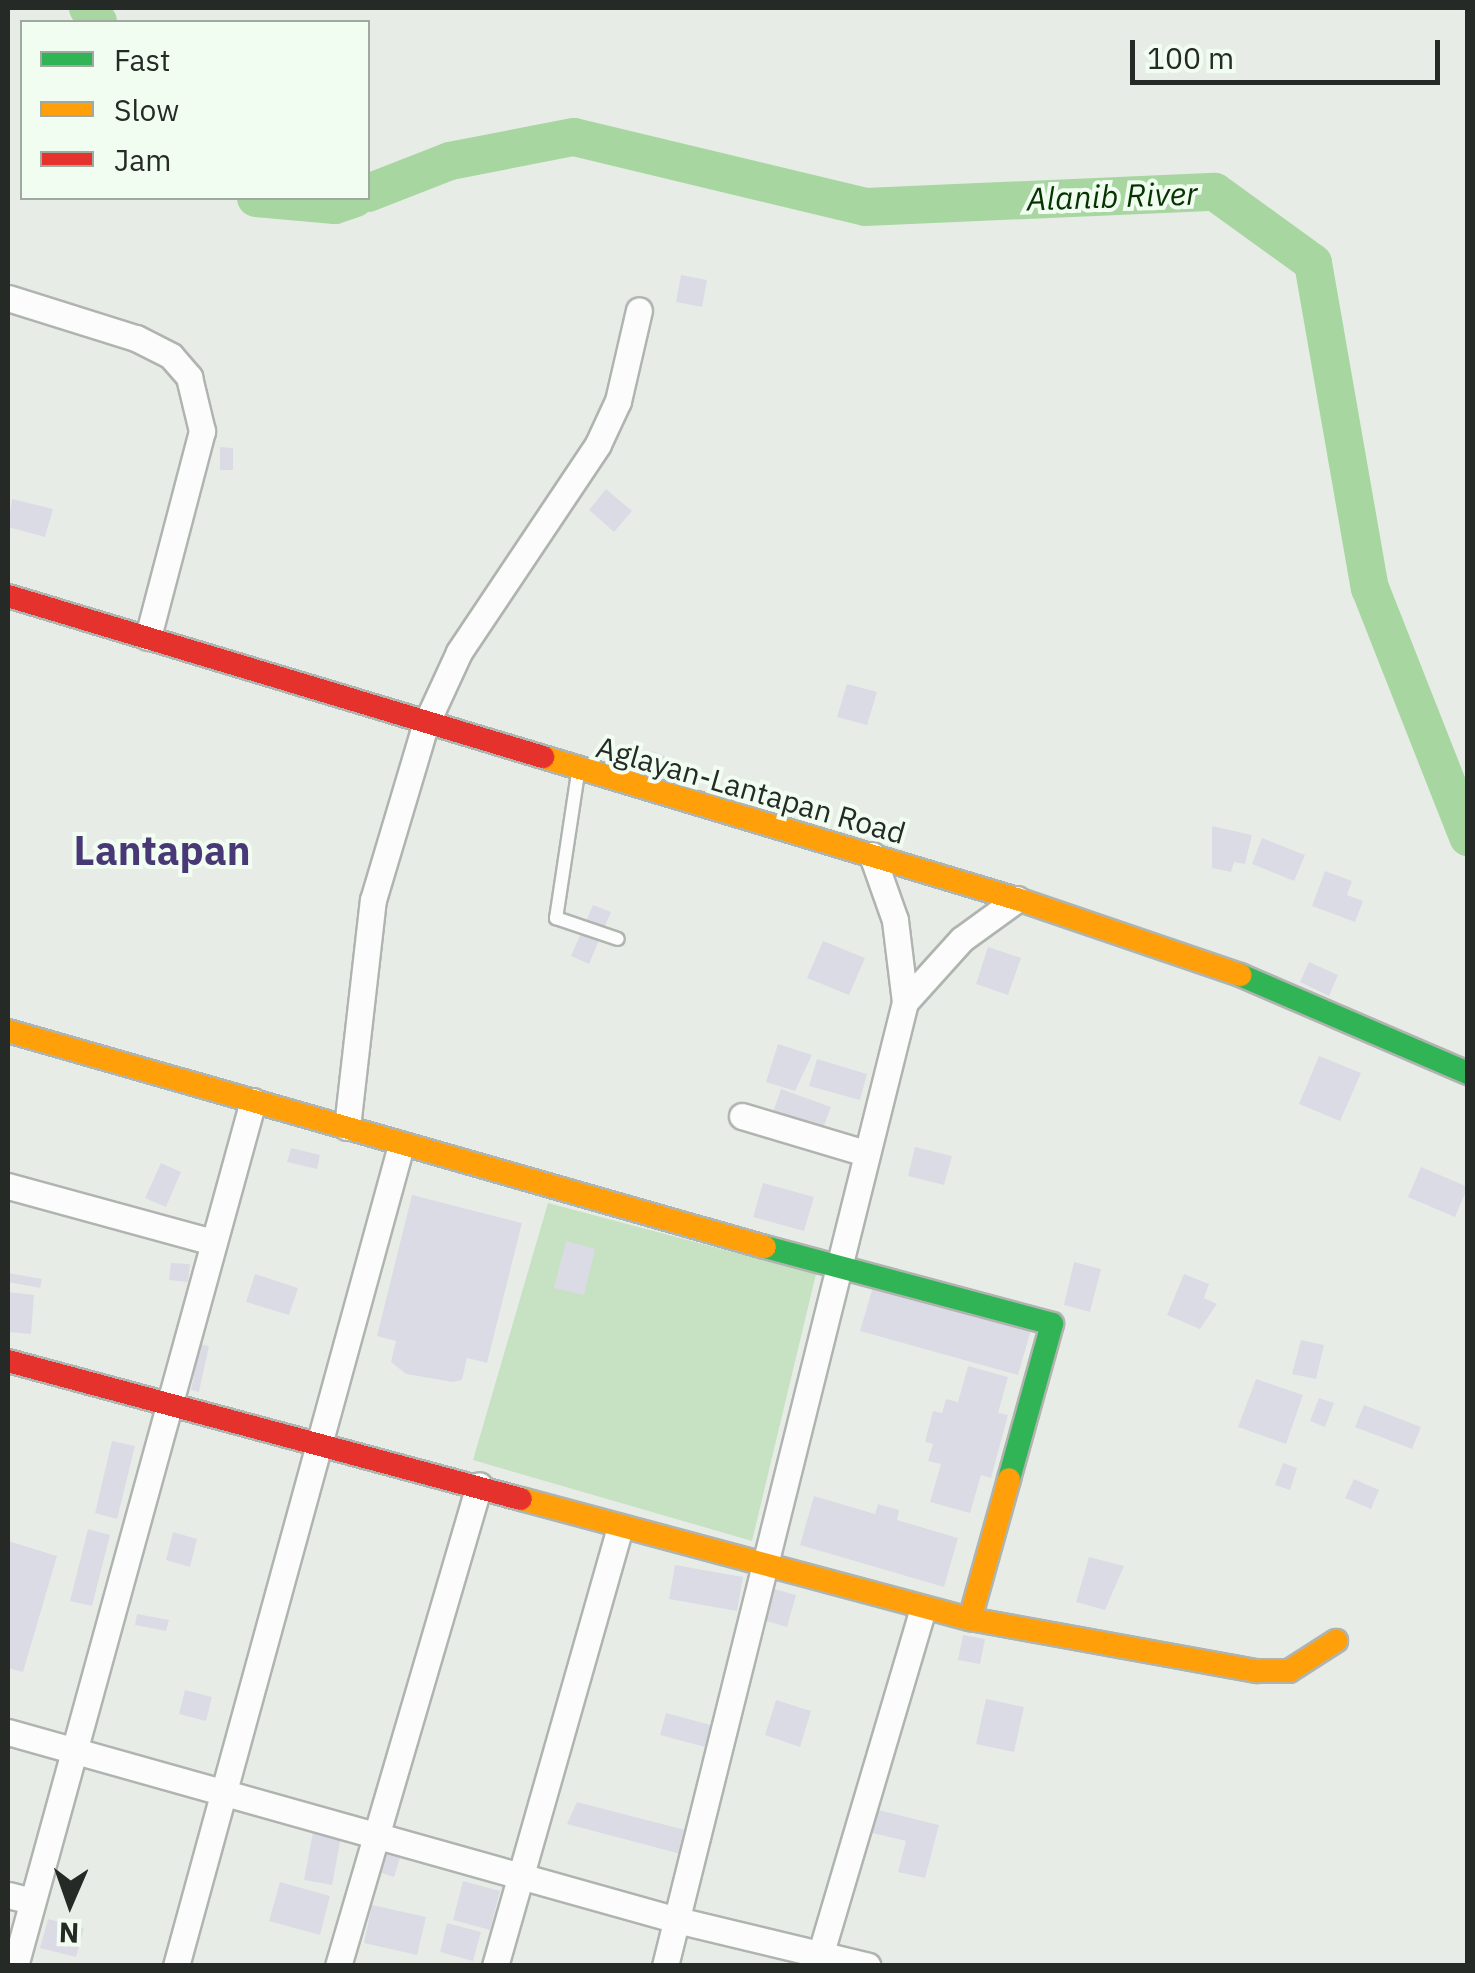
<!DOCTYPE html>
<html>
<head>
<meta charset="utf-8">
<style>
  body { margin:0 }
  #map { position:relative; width:1475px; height:1973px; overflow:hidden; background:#e7ede6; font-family:"IBM Plex Sans",sans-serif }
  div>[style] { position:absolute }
  .green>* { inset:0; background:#c7e1c3 }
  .river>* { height:38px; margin:-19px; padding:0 19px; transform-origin:19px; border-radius:19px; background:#a7d6a0 }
  .building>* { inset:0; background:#dbdbe5 }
  .roads { filter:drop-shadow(2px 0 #b0b4b0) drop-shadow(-2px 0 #b0b4b0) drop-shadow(0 2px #b0b4b0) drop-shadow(0 -2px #b0b4b0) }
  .lane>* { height:12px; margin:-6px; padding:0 6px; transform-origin:6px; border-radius:6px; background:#fbfcfb }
  .street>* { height:25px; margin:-12.5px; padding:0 12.5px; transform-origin:12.5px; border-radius:12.5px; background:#fbfcfb }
  .fast>* { height:22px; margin:-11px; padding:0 11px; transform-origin:11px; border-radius:11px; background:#30b455 }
  .slow>* { height:22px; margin:-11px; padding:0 11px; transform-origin:11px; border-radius:11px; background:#ff9f0a }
  .jam>* { height:22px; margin:-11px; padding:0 11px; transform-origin:11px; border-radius:11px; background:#e5322d }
  span { translate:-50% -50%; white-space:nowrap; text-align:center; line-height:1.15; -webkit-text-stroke:8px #f2fdf1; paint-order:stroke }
  .street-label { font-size:30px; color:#262a26 }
  .water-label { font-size:32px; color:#063401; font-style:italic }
  .district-label { font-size:40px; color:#483976; font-weight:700 }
  .frame { position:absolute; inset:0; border:10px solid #262a26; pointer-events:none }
  .legend { position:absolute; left:20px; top:20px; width:350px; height:180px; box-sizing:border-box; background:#f2fdf1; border:2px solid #a0a9a0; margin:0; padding:12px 18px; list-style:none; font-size:30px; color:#262a26 }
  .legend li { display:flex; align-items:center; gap:20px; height:50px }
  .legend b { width:50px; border:2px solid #a0a9a0 }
  .north { position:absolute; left:20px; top:1853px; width:100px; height:100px; -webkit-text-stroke:8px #f2fdf1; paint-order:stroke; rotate:182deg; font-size:28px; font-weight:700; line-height:40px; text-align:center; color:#262a26 }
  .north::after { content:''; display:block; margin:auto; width:35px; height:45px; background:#262a26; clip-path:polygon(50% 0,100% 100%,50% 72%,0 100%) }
  .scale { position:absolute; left:1130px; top:40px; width:310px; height:45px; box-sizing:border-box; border:5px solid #262a26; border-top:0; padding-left:12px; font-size:30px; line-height:35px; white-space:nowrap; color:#262a26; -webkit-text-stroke:8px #f2fdf1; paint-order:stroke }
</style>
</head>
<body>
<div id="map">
  <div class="green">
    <i style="clip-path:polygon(548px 1203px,816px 1274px,752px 1541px,473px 1460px)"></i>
  </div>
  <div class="river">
    <i style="left:88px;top:8px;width:17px;rotate:54deg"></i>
    <i style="left:368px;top:193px;width:88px;rotate:-21.3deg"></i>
    <i style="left:450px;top:161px;width:126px;rotate:-11deg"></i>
    <i style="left:574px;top:137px;width:299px;rotate:13.5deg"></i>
    <i style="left:865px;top:207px;width:350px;rotate:-2.5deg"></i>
    <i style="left:1215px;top:192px;width:121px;rotate:35.9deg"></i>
    <i style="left:1313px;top:263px;width:330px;rotate:80.1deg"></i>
    <i style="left:1370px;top:588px;width:268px;rotate:68.5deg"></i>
    <i style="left:256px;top:198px;width:79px;rotate:5.1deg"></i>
    <i style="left:335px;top:205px;width:21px;rotate:-19deg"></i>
  </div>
  <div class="building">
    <i style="clip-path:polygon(681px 275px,707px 280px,702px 307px,676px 302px)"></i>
    <i style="clip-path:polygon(220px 447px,233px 448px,233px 470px,220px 470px)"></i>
    <i style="clip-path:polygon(606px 489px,632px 511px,614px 532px,589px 510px)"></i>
    <i style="clip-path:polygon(12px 499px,53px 509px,45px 537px,8px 527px)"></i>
    <i style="clip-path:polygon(847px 684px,877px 692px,867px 725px,837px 717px)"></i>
    <i style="clip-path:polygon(652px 751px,672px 759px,664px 781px,643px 773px)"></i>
    <i style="clip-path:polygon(1212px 826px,1252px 835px,1245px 864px,1234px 862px,1231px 872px,1212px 868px)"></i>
    <i style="clip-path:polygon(1262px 838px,1305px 855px,1294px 881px,1252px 864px)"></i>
    <i style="clip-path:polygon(1325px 871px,1352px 881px,1347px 895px,1363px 901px,1355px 922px,1312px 906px)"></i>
    <i style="clip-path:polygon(593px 905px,611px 912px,589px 964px,571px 956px)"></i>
    <i style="clip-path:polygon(823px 941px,865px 958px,849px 995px,807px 978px)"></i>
    <i style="clip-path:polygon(988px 947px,1021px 958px,1008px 995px,976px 984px)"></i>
    <i style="clip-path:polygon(1309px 962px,1338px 975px,1329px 996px,1300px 982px)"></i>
    <i style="clip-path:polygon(778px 1044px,812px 1055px,795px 1091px,766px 1082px)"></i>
    <i style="clip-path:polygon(1319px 1056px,1361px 1073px,1340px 1121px,1299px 1104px)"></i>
    <i style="clip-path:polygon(817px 1059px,867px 1074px,860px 1100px,809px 1086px)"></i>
    <i style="clip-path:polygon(781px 1089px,831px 1107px,820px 1136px,771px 1118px)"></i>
    <i style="clip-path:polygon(915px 1147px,952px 1156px,944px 1185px,908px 1176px)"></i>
    <i style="clip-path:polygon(291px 1148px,320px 1155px,317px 1169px,287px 1162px)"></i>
    <i style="clip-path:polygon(161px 1163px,181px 1172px,166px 1207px,145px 1198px)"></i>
    <i style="clip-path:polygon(1421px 1167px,1468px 1187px,1455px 1217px,1408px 1197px)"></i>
    <i style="clip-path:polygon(763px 1183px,814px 1197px,804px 1231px,753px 1217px)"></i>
    <i style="clip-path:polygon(412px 1195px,522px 1223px,487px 1363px,467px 1358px,462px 1380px,453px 1382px,406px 1374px,391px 1362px,396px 1341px,377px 1336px)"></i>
    <i style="clip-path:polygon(566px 1241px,595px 1249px,584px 1295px,554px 1288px)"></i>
    <i style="clip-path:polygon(1074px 1262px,1101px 1269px,1090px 1312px,1064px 1305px)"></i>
    <i style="clip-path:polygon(171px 1263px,190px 1264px,188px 1282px,169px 1280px)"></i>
    <i style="clip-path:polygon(8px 1273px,42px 1279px,40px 1288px,8px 1282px)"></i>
    <i style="clip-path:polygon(255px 1274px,298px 1288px,289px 1315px,246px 1302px)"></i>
    <i style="clip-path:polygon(1184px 1274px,1209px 1284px,1204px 1298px,1217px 1304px,1200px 1329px,1167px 1315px)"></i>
    <i style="clip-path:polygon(873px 1287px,1031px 1330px,1018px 1375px,860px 1331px)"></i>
    <i style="clip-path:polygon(8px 1292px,34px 1295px,31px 1334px,8px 1332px)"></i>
    <i style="clip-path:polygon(1301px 1340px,1324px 1345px,1316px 1379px,1292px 1374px)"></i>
    <i style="clip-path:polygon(200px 1344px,209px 1346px,199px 1392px,191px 1390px)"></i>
    <i style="clip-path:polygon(968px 1366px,1008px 1377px,998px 1413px,1008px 1415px,991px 1478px,981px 1475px,970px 1513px,930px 1502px,941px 1464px,928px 1461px,933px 1444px,925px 1442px,933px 1411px,942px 1413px,946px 1399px,958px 1402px)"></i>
    <i style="clip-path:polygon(1256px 1379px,1303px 1395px,1286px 1444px,1238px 1427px)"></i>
    <i style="clip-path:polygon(1319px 1398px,1334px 1403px,1325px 1427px,1310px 1421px)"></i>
    <i style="clip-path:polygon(1364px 1405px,1421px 1427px,1412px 1449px,1355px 1427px)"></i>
    <i style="clip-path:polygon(112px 1441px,135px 1446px,117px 1519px,95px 1513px)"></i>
    <i style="clip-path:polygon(1283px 1463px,1297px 1468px,1290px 1490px,1275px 1485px)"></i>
    <i style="clip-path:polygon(1354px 1479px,1379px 1490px,1371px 1509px,1345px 1498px)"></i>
    <i style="clip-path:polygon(814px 1496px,875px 1514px,878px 1504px,899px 1510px,897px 1520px,958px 1538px,944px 1587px,800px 1545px)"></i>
    <i style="clip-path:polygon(88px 1529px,110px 1535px,92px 1606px,70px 1601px)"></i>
    <i style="clip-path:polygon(173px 1532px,197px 1539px,190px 1567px,166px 1560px)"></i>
    <i style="clip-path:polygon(8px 1541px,57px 1556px,23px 1672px,8px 1668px)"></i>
    <i style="clip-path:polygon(1089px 1557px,1124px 1566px,1105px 1610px,1076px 1602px)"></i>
    <i style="clip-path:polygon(675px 1565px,743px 1577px,737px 1611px,669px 1599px)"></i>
    <i style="clip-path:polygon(774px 1589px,796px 1595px,787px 1627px,766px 1621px)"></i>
    <i style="clip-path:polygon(137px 1614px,169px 1620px,166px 1631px,135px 1625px)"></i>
    <i style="clip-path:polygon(963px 1635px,985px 1639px,980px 1664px,958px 1660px)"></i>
    <i style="clip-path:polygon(185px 1690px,212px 1697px,206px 1721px,179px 1714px)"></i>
    <i style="clip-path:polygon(986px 1699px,1024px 1707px,1014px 1752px,976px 1744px)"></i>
    <i style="clip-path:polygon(776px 1700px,811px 1711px,800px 1747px,765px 1735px)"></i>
    <i style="clip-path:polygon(666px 1713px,711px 1725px,705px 1747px,660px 1735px)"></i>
    <i style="clip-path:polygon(577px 1802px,685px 1830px,681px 1854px,567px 1824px)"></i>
    <i style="clip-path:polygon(874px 1809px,939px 1825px,925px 1878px,898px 1872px,906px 1841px,868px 1832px)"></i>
    <i style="clip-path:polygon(313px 1832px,341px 1837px,332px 1885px,304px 1880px)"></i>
    <i style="clip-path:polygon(374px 1850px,400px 1858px,394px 1877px,367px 1868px)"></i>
    <i style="clip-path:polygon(463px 1881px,500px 1891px,490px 1930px,453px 1920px)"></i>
    <i style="clip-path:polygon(280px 1882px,330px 1896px,320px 1935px,269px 1921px)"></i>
    <i style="clip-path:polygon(372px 1905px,426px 1917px,417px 1955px,364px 1943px)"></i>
    <i style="clip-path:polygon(48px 1919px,84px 1928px,76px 1957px,40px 1948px)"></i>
    <i style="clip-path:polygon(447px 1923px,481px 1932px,473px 1961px,440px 1952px)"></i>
  </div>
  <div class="roads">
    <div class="lane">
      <i style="left:578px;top:773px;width:147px;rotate:98.6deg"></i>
      <i style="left:556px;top:918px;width:65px;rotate:18.7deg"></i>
    </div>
    <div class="street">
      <i style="left:8px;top:298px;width:134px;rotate:17.4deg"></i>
      <i style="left:136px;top:338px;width:39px;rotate:27deg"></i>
      <i style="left:171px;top:356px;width:28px;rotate:49deg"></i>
      <i style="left:189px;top:377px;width:56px;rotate:76.5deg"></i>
      <i style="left:202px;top:431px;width:213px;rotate:104.7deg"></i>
      <i style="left:905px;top:1002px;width:85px;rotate:-47.9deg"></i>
      <i style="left:962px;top:939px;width:68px;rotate:-36deg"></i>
      <i style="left:742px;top:1116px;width:128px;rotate:16.7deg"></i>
      <i style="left:347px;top:1127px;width:228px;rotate:-83.5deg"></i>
      <i style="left:373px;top:900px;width:182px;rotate:-73.4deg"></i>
      <i style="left:425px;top:726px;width:81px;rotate:-65.3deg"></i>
      <i style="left:459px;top:652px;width:250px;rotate:-56.2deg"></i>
      <i style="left:598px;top:444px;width:47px;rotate:-65.1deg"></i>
      <i style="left:618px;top:401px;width:93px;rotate:-77deg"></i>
      <i style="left:8px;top:1186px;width:213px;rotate:15.3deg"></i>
      <i style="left:8px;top:1732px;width:695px;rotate:15.7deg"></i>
      <i style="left:677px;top:1920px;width:196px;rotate:13.5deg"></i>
      <i style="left:8px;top:1895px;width:25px;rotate:14deg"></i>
      <i style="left:15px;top:1966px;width:897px;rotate:-74.62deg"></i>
      <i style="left:176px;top:1966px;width:847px;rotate:-74.67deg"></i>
      <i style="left:338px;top:1966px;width:501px;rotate:-73.66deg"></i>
      <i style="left:495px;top:1966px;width:456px;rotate:-74.1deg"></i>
      <i style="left:665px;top:1966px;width:993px;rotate:-76.02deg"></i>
      <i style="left:905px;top:1002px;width:83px;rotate:-97deg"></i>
      <i style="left:895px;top:920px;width:69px;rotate:-109.5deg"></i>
      <i style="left:817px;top:1966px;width:373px;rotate:-73.5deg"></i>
    </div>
    <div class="fast">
      <i style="left:1240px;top:975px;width:248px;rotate:23.3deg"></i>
      <i style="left:765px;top:1247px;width:297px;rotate:15deg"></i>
      <i style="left:1052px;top:1324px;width:161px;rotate:105.5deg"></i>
    </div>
    <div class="slow">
      <i style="left:543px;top:757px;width:495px;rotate:16.7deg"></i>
      <i style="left:1017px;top:899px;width:236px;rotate:18.8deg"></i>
      <i style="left:8px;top:1031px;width:787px;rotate:15.93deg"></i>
      <i style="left:521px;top:1499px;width:465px;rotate:15deg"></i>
      <i style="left:970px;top:1619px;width:292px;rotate:10.3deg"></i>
      <i style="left:1257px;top:1671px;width:32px"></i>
      <i style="left:1289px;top:1671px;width:56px;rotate:-32.6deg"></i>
      <i style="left:970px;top:1619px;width:145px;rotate:-74.4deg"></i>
    </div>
    <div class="jam">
      <i style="left:8px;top:596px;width:559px;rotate:16.75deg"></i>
      <i style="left:8px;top:1361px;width:531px;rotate:15.06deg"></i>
    </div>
  </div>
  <div class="street-label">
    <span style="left:751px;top:790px;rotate:16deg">Aglayan-Lantapan Road</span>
  </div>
  <div class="water-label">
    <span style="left:1112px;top:196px;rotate:-2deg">Alanib River</span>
  </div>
  <div class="district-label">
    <span style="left:162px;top:850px">Lantapan</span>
  </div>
  <div class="frame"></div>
  <ul class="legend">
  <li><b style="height:12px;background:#30b455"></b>Fast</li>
  <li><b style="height:12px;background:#ff9f0a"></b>Slow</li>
  <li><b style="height:12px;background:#e5322d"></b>Jam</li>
  </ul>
  <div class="north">N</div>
  <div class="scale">100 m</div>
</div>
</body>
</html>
